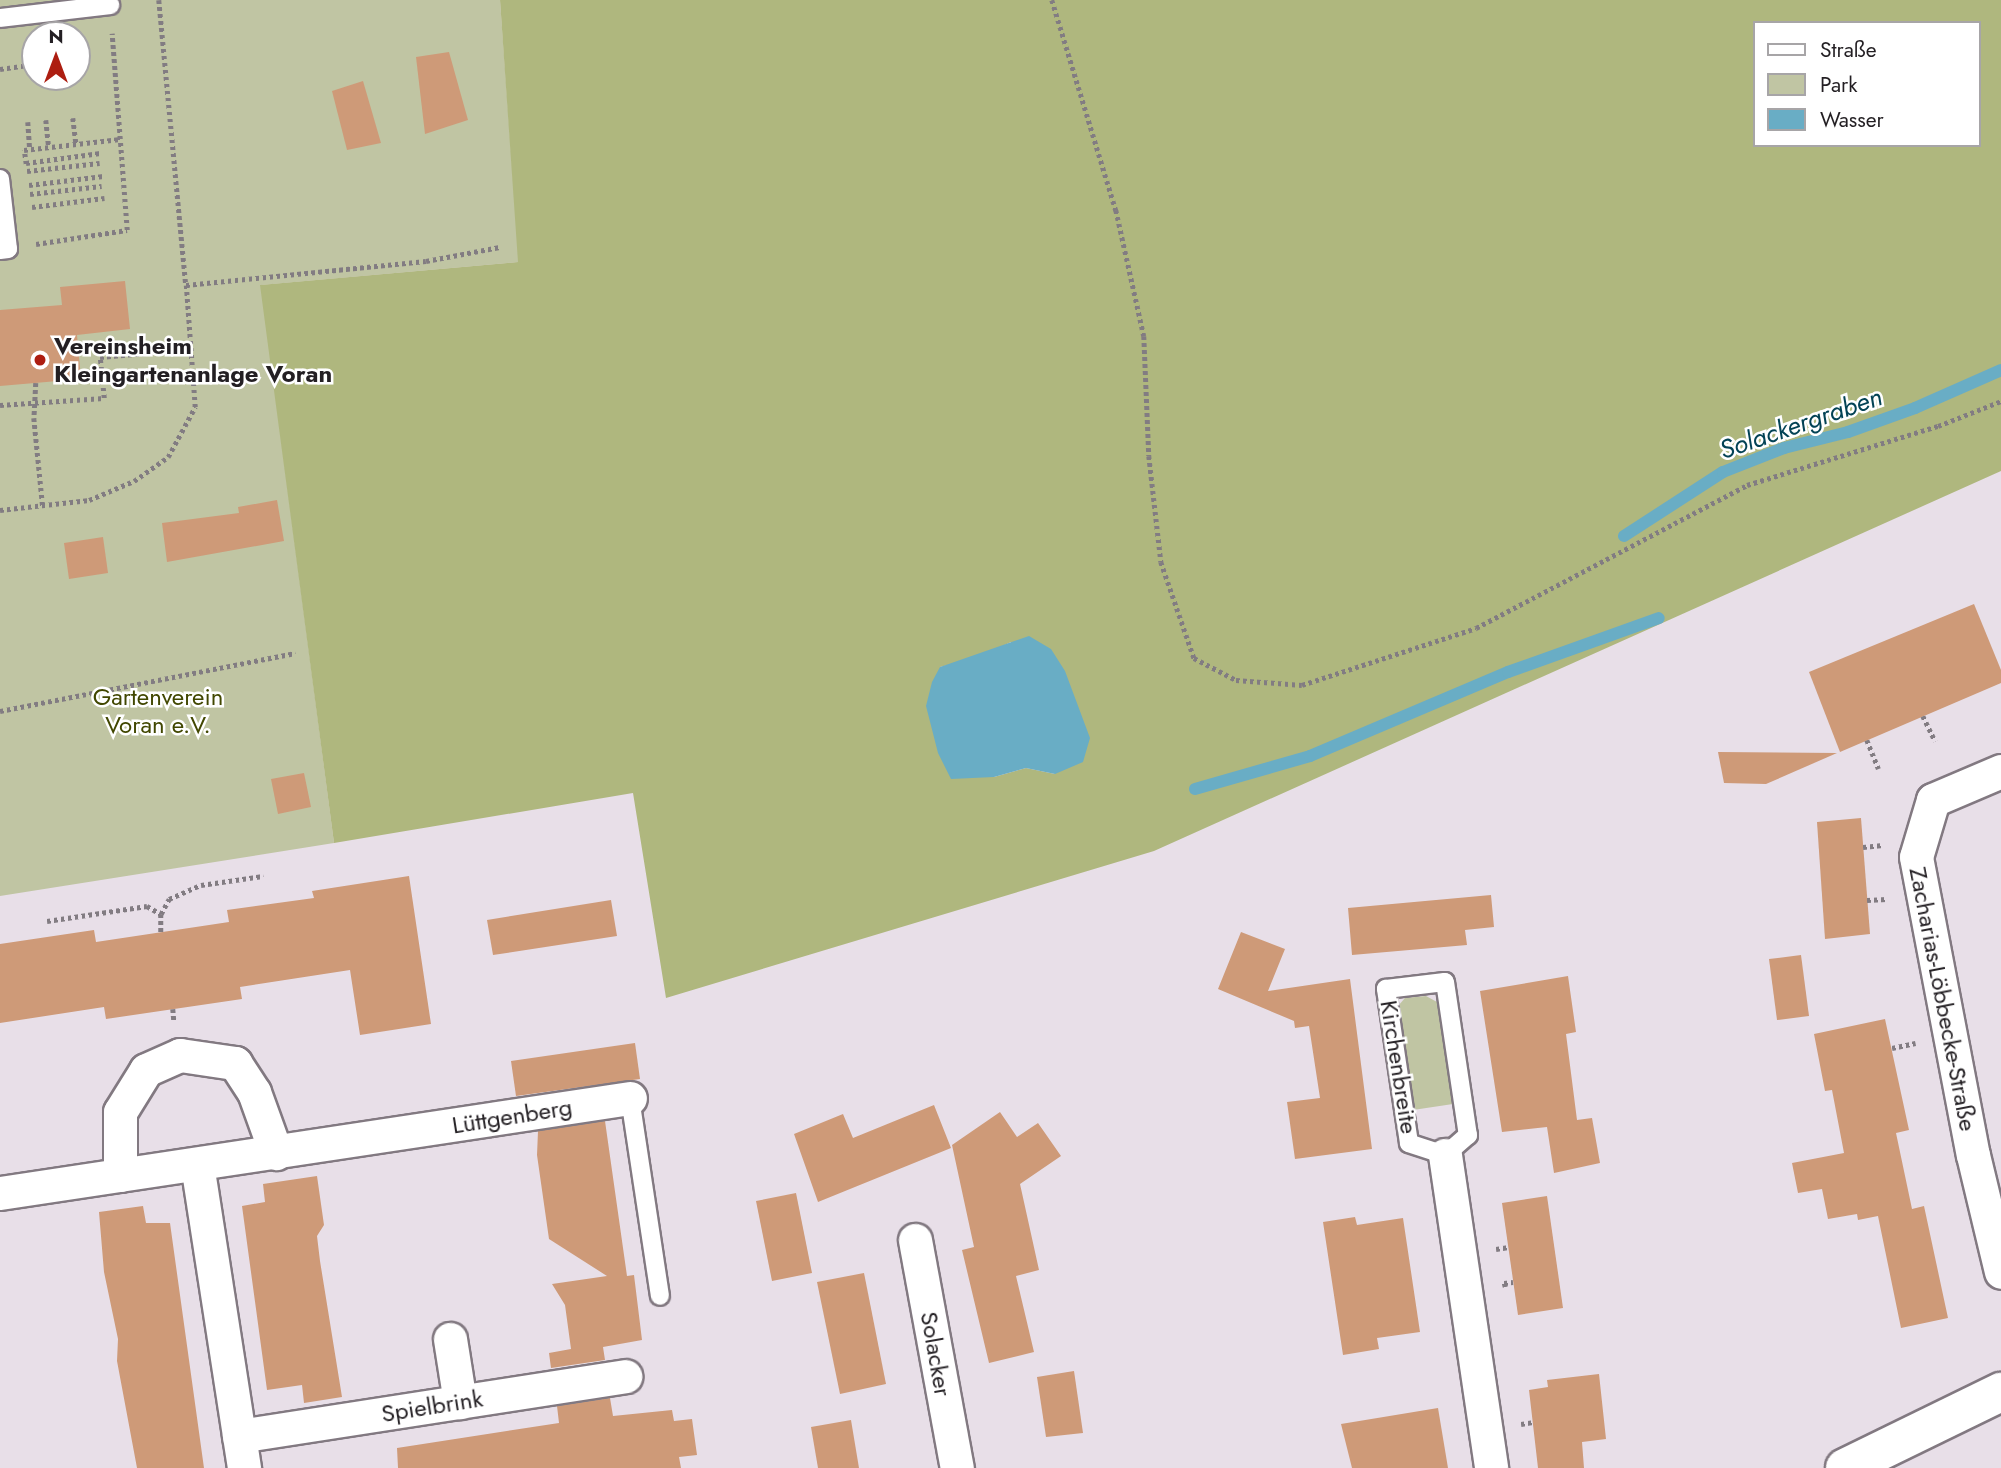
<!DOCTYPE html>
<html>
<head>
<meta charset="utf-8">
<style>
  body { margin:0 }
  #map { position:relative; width:2001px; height:1468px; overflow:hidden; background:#e8dfe8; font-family:Jost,sans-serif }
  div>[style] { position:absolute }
  .green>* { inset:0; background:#c0c5a3 }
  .forest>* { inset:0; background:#afb77e }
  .water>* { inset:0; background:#69adc5 }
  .stream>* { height:12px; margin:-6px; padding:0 6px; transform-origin:6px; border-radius:6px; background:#69adc5 }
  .building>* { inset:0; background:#ce9a78 }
  .path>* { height:4.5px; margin-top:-2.25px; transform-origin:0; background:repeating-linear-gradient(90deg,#827c82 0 3.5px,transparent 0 7px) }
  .roads { filter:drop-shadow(2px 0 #827981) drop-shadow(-2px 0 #827981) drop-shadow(0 2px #827981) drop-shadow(0 -2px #827981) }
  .lane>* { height:18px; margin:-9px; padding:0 9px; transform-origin:9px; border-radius:9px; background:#fff }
  .street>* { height:33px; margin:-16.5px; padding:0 16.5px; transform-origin:16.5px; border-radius:16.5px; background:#fff }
  .secondary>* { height:38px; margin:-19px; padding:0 19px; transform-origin:19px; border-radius:19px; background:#fff }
  .dots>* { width:19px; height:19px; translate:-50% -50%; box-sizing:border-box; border:4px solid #fff; border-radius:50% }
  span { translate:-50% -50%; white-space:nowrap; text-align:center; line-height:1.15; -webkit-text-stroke:5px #fff; paint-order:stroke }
  .poi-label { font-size:24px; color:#231f23; font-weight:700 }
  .left { translate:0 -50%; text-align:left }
  .park-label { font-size:24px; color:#414700 }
  .street-label { font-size:24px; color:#231f23 }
  .water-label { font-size:26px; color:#034355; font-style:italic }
  .legend { position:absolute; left:1753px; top:21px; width:228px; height:126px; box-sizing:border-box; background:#fff; border:2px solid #a7a5a7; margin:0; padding:9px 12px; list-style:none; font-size:21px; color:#231f23 }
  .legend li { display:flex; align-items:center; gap:14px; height:35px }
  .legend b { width:35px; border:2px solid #a7a5a7 }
  .north { position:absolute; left:21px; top:21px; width:70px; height:70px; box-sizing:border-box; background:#fff; border:2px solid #a7a5a7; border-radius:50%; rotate:0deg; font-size:19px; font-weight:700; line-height:28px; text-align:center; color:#231f23 }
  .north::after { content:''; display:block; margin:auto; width:24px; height:32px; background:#ad1e11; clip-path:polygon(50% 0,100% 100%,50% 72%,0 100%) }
</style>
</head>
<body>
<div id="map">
  <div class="green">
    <i style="clip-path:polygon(evenodd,0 0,500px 0,519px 262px,261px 285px,334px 843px,0 896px,0 0,35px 35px,77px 35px,77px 77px,35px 77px,35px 35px)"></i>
    <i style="clip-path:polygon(1426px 996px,1437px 1002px,1453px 1104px,1413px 1110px,1398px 1006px,1405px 998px)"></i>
  </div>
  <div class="forest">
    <i style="clip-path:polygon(evenodd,500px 0,2001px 0,2001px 471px,1154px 851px,666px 998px,633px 793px,334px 843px,260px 285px,518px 262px,500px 0,1754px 23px,1978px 23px,1978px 145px,1754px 145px,1754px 23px,500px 0,1011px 642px,1055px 774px,1026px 768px,994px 777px,940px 667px,977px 658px,1011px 642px)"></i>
  </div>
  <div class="water">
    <i style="clip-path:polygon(1029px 636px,1051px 649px,1065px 671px,1090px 738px,1083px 762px,1055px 774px,1026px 768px,994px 777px,951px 779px,938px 753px,926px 706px,932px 682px,940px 667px)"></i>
  </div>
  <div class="stream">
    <i style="left:1624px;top:536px;width:118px;rotate:-32.9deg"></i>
    <i style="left:1723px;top:472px;width:66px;rotate:-21.5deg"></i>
    <i style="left:1784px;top:448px;width:66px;rotate:-14deg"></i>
    <i style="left:1848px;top:432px;width:71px;rotate:-19.7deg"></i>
    <i style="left:1915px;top:408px;width:94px;rotate:-23.8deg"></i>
    <i style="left:1195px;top:789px;width:120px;rotate:-16deg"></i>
    <i style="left:1310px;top:756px;width:215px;rotate:-23deg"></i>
    <i style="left:1508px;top:672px;width:160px;rotate:-19.7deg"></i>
  </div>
  <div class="building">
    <i style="clip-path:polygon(449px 52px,468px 120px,425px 134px,416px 57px)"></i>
    <i style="clip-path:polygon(363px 81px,381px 143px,347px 150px,332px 91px)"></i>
    <i style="clip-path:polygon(125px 281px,130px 329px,77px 335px,81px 379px,0 386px,0 310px,62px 305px,60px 287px)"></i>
    <i style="clip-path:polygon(277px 500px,284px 541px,167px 562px,162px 523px,239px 513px,238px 507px)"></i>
    <i style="clip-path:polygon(103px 537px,108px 573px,69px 579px,64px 543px)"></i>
    <i style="clip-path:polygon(1974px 604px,2001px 670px,2001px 683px,1840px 752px,1809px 672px)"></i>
    <i style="clip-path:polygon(1718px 752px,1837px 753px,1766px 784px,1724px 783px)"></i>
    <i style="clip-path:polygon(304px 773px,311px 807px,278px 814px,271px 779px)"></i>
    <i style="clip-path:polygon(1861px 818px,1870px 934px,1825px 939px,1817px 822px)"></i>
    <i style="clip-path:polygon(409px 876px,431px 1024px,360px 1035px,350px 970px,240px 987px,242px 999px,106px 1019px,104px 1007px,0 1023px,0 944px,94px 930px,96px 942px,229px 922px,227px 910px,314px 898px,312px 891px)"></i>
    <i style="clip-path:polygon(1491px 895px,1494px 927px,1465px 930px,1467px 945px,1352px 955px,1348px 908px)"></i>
    <i style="clip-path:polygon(611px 900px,617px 936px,493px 955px,487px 920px)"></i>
    <i style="clip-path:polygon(1241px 932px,1285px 949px,1268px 991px,1350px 979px,1372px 1149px,1295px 1159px,1287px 1102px,1320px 1098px,1309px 1026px,1295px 1028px,1294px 1021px,1218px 989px)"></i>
    <i style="clip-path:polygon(1801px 955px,1809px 1016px,1777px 1020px,1769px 959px)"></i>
    <i style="clip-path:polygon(1568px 976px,1576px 1032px,1566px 1034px,1577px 1120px,1592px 1118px,1600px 1163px,1554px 1173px,1547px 1127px,1502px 1132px,1480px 991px)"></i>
    <i style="clip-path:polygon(1885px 1019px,1909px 1130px,1896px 1133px,1912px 1209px,1924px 1206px,1948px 1318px,1901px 1328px,1878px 1216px,1858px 1220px,1857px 1214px,1828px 1219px,1822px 1189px,1798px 1193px,1792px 1163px,1844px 1153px,1832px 1090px,1825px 1091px,1814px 1034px)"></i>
    <i style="clip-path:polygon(635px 1043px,640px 1079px,516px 1096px,511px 1061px)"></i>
    <i style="clip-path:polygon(934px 1105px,951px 1148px,818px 1202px,794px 1134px,843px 1114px,853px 1138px)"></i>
    <i style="clip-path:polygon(1000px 1112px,1017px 1137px,1038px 1123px,1061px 1156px,1020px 1184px,1039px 1270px,1016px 1276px,1034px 1352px,989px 1363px,962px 1250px,974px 1247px,952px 1145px)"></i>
    <i style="clip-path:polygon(605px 1121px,627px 1276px,634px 1275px,642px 1340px,603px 1347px,605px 1360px,551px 1368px,549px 1353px,571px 1349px,565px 1305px,552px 1284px,607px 1276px,549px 1239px,537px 1155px,538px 1131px)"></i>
    <i style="clip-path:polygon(317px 1176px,324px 1225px,317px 1236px,320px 1261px,342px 1397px,304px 1403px,302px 1385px,267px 1390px,242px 1206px,265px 1202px,263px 1184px)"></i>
    <i style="clip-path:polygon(796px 1193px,812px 1273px,772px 1281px,756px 1201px)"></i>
    <i style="clip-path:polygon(1547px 1196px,1563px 1308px,1518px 1315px,1502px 1203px)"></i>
    <i style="clip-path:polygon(143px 1206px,146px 1223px,170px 1223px,204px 1468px,137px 1468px,117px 1361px,118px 1339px,104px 1272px,99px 1212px)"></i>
    <i style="clip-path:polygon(1355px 1217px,1357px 1225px,1403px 1218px,1420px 1332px,1377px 1338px,1379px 1349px,1343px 1355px,1323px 1222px)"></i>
    <i style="clip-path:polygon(864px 1273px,886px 1384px,840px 1394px,817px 1282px)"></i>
    <i style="clip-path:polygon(1074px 1371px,1083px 1433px,1046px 1437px,1037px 1377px)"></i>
    <i style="clip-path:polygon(1599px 1374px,1606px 1439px,1582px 1442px,1584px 1468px,1538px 1468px,1529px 1390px,1548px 1387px,1547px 1380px)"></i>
    <i style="clip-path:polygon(610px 1398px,613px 1416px,672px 1410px,674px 1421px,692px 1419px,697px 1455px,679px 1457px,681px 1468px,398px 1468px,397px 1448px,559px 1423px,557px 1406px)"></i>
    <i style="clip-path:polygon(1438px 1408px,1448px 1468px,1352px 1468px,1341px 1424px)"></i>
    <i style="clip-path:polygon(851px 1420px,859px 1468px,818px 1468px,811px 1427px)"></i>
  </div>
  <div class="path">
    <i style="left:159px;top:0;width:286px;rotate:84.6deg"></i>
    <i style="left:1052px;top:0;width:220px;rotate:73.1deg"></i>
    <i style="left:1116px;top:210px;width:129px;rotate:77.5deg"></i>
    <i style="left:1144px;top:336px;width:120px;rotate:87.6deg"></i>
    <i style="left:1149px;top:456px;width:107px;rotate:83.5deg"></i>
    <i style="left:1161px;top:562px;width:102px;rotate:71deg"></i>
    <i style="left:1194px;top:658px;width:47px;rotate:27.6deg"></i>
    <i style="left:1236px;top:680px;width:66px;rotate:4.3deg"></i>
    <i style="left:1302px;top:685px;width:183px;rotate:-18.1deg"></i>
    <i style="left:1476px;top:628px;width:306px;rotate:-27.8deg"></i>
    <i style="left:1747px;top:485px;width:200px;rotate:-17.2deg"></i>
    <i style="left:1938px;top:426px;width:68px;rotate:-21.6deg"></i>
    <i style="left:77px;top:59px;width:11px;rotate:-5deg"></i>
    <i style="left:0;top:69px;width:35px;rotate:-8deg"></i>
    <i style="left:73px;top:118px;width:26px;rotate:83deg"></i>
    <i style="left:46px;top:120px;width:27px;rotate:84deg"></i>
    <i style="left:28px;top:122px;width:27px;rotate:86deg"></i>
    <i style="left:26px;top:163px;width:75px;rotate:-7.7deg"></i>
    <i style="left:26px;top:164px;width:14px;rotate:-98deg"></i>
    <i style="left:24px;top:150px;width:97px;rotate:-6.5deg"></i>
    <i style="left:27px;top:171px;width:73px;rotate:-6.3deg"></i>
    <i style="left:29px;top:185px;width:75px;rotate:-6.9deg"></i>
    <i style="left:30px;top:194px;width:72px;rotate:-6.3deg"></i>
    <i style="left:32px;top:207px;width:73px;rotate:-7.1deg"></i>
    <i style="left:36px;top:244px;width:92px;rotate:-8.7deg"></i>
    <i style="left:127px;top:230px;width:197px;rotate:-94.4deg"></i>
    <i style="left:36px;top:383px;width:35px;rotate:93deg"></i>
    <i style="left:34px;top:418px;width:90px;rotate:84.3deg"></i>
    <i style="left:0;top:405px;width:104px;rotate:-3.9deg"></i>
    <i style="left:104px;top:398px;width:41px;rotate:-95.6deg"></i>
    <i style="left:100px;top:357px;width:93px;rotate:-4.9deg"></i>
    <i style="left:0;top:510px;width:90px;rotate:-6.4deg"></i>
    <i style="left:89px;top:500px;width:49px;rotate:-22.9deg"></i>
    <i style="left:134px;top:481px;width:42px;rotate:-35.2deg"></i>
    <i style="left:168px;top:457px;width:57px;rotate:-61.6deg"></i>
    <i style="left:195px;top:407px;width:122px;rotate:-94.2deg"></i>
    <i style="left:186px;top:285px;width:241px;rotate:-5.7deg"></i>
    <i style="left:426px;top:261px;width:75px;rotate:-10.7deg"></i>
    <i style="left:0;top:711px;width:301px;rotate:-11.1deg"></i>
    <i style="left:1923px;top:716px;width:28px;rotate:64deg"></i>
    <i style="left:1867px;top:740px;width:31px;rotate:68deg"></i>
    <i style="left:1863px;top:847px;width:20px;rotate:-6deg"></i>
    <i style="left:1867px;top:900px;width:20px;rotate:-3deg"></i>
    <i style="left:161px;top:914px;width:18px;rotate:90deg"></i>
    <i style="left:47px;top:921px;width:101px;rotate:-8.5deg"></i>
    <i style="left:147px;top:906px;width:16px;rotate:30deg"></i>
    <i style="left:161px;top:914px;width:17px;rotate:-62deg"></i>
    <i style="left:169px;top:899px;width:35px;rotate:-24deg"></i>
    <i style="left:201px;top:885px;width:63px;rotate:-8.3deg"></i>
    <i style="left:173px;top:1009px;width:11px;rotate:85deg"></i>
    <i style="left:1892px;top:1048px;width:24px;rotate:-12deg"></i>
    <i style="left:1496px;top:1249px;width:13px;rotate:-9deg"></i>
    <i style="left:1505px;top:1287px;width:4px;rotate:-104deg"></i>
    <i style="left:1504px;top:1283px;width:9px;rotate:-6deg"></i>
    <i style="left:1521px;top:1424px;width:12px;rotate:-9deg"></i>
  </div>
  <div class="roads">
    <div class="lane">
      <i style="left:0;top:18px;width:111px;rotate:-6.7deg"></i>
      <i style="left:0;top:179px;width:70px;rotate:83.5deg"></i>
      <i style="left:8px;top:249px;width:8px;rotate:173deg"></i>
      <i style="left:1445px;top:982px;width:155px;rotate:81.5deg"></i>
      <i style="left:1468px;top:1135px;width:30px;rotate:139deg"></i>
      <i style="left:1445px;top:1155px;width:38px;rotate:-162deg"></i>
      <i style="left:1409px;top:1143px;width:156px;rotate:-98.5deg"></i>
      <i style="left:1386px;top:989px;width:59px;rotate:-6.8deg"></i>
      <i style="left:630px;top:1098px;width:200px;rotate:81.4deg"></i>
    </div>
    <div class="street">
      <i style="left:2001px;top:771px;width:74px;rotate:156.9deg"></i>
      <i style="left:1933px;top:800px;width:59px;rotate:106.6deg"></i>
      <i style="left:1916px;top:857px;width:303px;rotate:79.2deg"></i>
      <i style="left:1973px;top:1155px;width:120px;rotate:76.5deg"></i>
      <i style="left:1445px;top:1155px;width:316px;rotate:81.6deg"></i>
      <i style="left:197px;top:1164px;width:308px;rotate:81.2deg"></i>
      <i style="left:120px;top:1175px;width:63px;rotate:-90deg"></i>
      <i style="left:120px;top:1112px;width:49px;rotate:-58.2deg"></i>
      <i style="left:146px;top:1070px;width:37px;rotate:-24deg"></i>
      <i style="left:180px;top:1055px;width:56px;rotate:8.3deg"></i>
      <i style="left:235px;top:1063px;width:35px;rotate:57deg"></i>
      <i style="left:254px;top:1092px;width:65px;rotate:70.2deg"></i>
      <i style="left:0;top:1193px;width:637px;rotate:-8.58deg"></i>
      <i style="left:915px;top:1240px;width:232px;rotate:79.6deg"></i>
      <i style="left:450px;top:1339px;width:64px;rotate:81deg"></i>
      <i style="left:239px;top:1436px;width:391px;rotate:-8.8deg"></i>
    </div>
    <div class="secondary">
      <i style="left:1845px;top:1468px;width:174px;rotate:-26deg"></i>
    </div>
  </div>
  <div class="dots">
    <i style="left:40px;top:360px;background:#ad1e11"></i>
  </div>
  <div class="poi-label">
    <span class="left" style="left:54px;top:360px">Vereinsheim<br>Kleingartenanlage Voran</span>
  </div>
  <div class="park-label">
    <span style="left:158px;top:711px">Gartenverein<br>Voran e.V.</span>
  </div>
  <div class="street-label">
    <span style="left:1943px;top:999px;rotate:79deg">Zacharias-Löbbecke-Straße</span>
    <span style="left:1399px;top:1067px;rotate:81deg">Kirchenbreite</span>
    <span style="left:512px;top:1116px;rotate:-9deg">Lüttgenberg</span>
    <span style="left:936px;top:1354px;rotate:80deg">Solacker</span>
    <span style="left:432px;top:1406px;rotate:-9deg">Spielbrink</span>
  </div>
  <div class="water-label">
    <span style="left:1801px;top:424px;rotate:-19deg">Solackergraben</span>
  </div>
  <ul class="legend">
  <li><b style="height:9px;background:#fff"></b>Straße</li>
  <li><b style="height:19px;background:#c0c5a3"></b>Park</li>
  <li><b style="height:19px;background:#69adc5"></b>Wasser</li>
  </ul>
  <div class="north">N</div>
</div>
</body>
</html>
